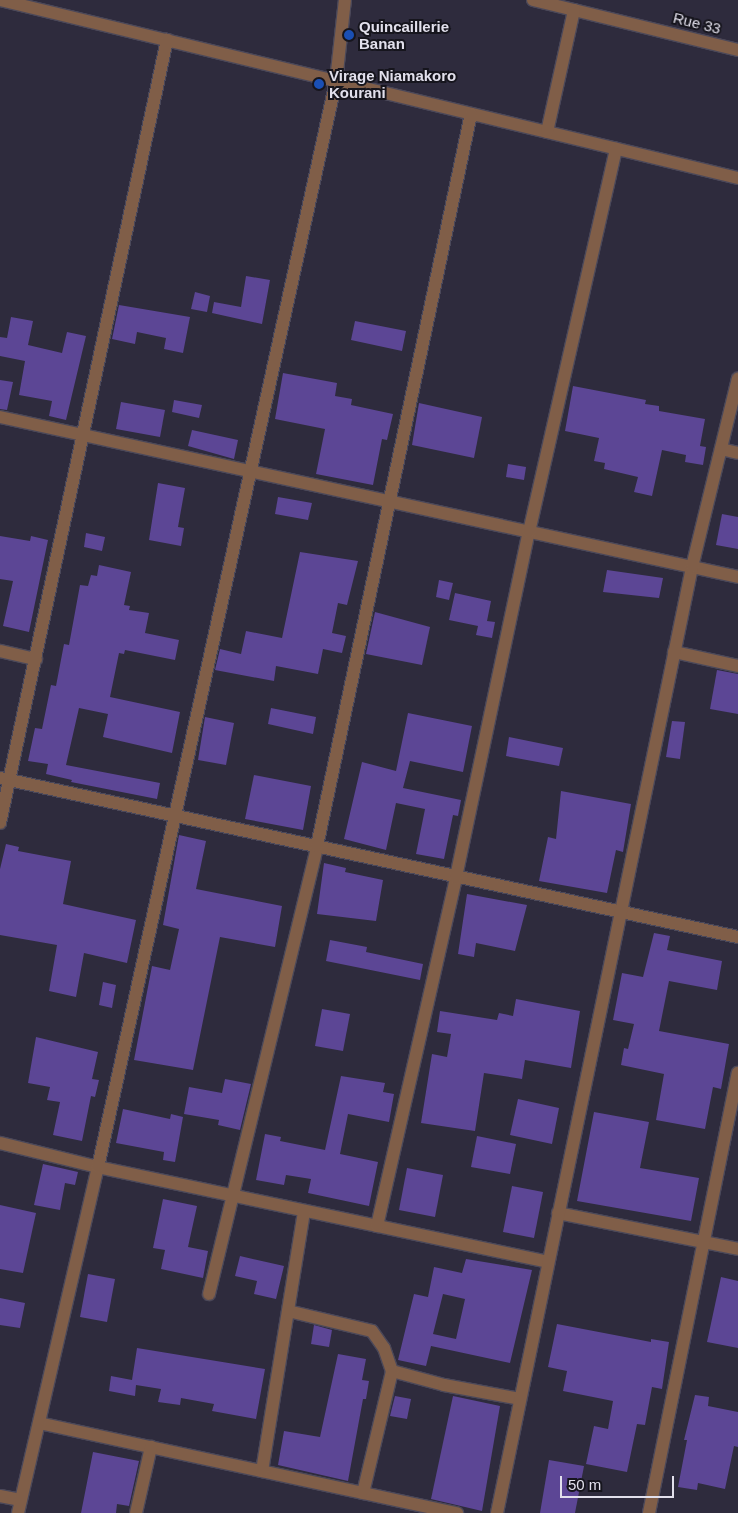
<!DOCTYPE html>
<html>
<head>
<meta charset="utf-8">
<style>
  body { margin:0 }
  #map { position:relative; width:738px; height:1513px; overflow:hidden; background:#2e2b3d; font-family:Arial,sans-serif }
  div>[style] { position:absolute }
  .building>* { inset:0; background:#5c4695 }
  .roads { filter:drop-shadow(1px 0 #4b4859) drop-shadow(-1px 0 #4b4859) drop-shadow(0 1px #4b4859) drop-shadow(0 -1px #4b4859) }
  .street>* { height:12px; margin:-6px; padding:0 6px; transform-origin:6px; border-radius:6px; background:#805e48 }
  .dots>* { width:14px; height:14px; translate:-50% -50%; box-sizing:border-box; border:2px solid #16151d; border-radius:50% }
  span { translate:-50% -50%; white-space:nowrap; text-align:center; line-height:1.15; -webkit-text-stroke:4px #16151d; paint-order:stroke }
  .street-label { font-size:15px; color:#e2e0ec }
  .poi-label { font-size:15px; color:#e2e0ec; font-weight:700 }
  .left { translate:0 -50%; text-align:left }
  .scale { position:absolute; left:560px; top:1476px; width:114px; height:22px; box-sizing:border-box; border:2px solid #e2e0ec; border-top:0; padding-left:6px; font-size:15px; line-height:18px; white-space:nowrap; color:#e2e0ec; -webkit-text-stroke:4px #16151d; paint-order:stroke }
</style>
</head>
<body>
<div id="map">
  <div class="building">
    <i style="clip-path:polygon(246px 276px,270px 280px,262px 324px,212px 313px,214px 302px,241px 307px)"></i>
    <i style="clip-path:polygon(195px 292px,210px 296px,207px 312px,191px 309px)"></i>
    <i style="clip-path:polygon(119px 305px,190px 317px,183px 353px,164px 349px,166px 338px,137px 332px,135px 344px,112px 339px)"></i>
    <i style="clip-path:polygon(11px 317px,33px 321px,28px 345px,62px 353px,67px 332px,86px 336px,66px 420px,49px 416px,52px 401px,19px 395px,25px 361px,0 356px,0 337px,7px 338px)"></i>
    <i style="clip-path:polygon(355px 321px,406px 331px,402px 351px,351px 340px)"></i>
    <i style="clip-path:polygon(283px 373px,337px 383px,335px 396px,352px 399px,351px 405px,393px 414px,387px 440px,382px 439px,373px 485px,316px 474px,325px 429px,275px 419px)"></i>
    <i style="clip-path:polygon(0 380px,13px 382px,7px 410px,0 409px)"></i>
    <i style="clip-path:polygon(573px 386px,646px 400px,645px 404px,659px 406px,659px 411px,705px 419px,700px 446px,706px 447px,703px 465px,685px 462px,686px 455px,662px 450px,652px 496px,634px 492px,638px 477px,604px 469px,605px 463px,594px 461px,599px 438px,565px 431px)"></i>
    <i style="clip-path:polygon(174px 400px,202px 405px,199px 418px,172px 412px)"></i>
    <i style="clip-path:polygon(121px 402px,165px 410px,160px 437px,116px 429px)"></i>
    <i style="clip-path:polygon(419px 403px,482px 417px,474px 458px,412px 445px)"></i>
    <i style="clip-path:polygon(192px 430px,238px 440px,234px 459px,188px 446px)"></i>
    <i style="clip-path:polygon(508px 464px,526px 467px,524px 480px,506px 477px)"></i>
    <i style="clip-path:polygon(158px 483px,185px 488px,178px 527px,184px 528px,181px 546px,149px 540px)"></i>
    <i style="clip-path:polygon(278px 497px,312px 503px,308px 520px,275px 514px)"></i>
    <i style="clip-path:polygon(722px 514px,738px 517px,738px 549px,716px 545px)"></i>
    <i style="clip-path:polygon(86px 533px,105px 537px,102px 551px,84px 547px)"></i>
    <i style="clip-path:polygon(0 536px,30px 541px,31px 536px,48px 540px,29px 632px,3px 626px,13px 581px,0 579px)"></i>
    <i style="clip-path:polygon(300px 552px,358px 561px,347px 605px,338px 603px,332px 633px,346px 636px,342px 653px,323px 649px,318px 674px,276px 666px,274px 681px,215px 670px,220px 649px,241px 654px,246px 631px,282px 638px)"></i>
    <i style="clip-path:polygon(99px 565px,131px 572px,124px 605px,130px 606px,129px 610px,149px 613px,145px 633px,179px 640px,175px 660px,125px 650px,124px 654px,119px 653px,110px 697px,180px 712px,172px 753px,103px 737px,108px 714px,79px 708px,66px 765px,160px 783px,157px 799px,71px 782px,72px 780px,46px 774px,48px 764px,28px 761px,35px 728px,42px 729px,51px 685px,56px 686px,64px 644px,69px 645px,80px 585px,88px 586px,91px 575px,97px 576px)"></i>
    <i style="clip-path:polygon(607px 570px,663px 578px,659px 598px,603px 592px)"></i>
    <i style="clip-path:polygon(439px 580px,453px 583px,449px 600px,436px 597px)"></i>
    <i style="clip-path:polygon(455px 593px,491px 601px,487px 621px,495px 622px,492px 638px,476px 635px,478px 626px,449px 620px)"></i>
    <i style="clip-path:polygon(375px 612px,430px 627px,422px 665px,366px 654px)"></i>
    <i style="clip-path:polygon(717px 670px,738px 674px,738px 714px,710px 709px)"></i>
    <i style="clip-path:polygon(271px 708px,316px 717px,313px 734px,268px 724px)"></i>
    <i style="clip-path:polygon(408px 713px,472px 726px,463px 772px,410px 761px,403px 788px,461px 800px,458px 816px,453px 815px,444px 859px,416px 854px,425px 809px,396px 803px,386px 850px,344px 839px,362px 762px,396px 771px)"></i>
    <i style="clip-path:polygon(205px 717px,234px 723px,226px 765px,198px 760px)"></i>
    <i style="clip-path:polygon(672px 721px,685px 722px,680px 759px,666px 757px)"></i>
    <i style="clip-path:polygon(509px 737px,563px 748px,559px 766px,506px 756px)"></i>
    <i style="clip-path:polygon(254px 775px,311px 786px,303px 830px,245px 819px)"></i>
    <i style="clip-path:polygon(561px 791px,631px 804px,623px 852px,616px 850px,607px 893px,539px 881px,548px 837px,556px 839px)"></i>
    <i style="clip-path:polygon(179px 835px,206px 841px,196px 889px,282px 906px,275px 947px,220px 937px,193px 1070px,134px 1060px,152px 966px,170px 970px,179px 929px,163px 925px)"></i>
    <i style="clip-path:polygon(6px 844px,19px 847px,18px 851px,71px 861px,63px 904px,136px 920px,127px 963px,84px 953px,76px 997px,49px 991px,57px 945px,0 935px,0 869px)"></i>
    <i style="clip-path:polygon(324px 863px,346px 868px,345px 872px,383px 880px,376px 921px,317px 914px)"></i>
    <i style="clip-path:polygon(467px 894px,527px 905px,515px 951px,476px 943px,474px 957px,458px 954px)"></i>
    <i style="clip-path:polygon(654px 933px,670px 936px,667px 950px,722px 961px,717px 990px,669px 981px,659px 1031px,729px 1044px,721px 1089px,713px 1087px,705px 1129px,656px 1120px,664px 1074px,621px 1065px,624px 1048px,628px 1049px,634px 1024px,613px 1020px,622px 973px,643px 977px)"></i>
    <i style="clip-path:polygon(330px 940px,367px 947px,366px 952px,423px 964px,420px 980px,326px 961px)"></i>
    <i style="clip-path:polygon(103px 982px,116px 985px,112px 1008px,99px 1005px)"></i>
    <i style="clip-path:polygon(516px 999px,580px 1011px,571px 1068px,525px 1060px,522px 1079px,484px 1073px,475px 1131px,421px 1123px,432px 1054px,447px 1057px,451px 1034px,437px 1032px,440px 1011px,497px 1020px,499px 1013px,513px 1016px)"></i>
    <i style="clip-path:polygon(322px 1009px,350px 1014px,343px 1051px,315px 1046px)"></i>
    <i style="clip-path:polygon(36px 1037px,98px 1052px,92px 1079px,99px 1080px,95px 1097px,91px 1096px,82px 1141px,53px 1135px,60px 1102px,47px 1100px,50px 1087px,28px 1083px)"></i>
    <i style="clip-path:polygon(341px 1076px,385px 1083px,383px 1092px,394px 1094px,389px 1122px,348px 1114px,340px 1154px,378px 1162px,369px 1206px,308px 1193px,311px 1179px,286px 1175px,284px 1185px,256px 1180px,265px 1134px,281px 1137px,280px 1141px,325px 1150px)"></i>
    <i style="clip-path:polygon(225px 1079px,251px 1084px,240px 1130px,218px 1125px,219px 1120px,184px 1114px,189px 1087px,222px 1093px)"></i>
    <i style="clip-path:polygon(518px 1099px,559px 1108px,552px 1144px,510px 1135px)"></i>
    <i style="clip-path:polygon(123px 1109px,170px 1119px,171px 1114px,183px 1117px,175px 1162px,163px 1160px,164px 1152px,116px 1143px)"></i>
    <i style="clip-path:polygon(594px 1112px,649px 1122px,640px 1168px,699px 1178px,691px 1221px,577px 1201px)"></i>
    <i style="clip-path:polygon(477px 1136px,516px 1144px,510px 1174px,471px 1167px)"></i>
    <i style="clip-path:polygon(43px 1164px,78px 1172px,75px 1185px,65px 1183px,60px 1210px,34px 1205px)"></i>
    <i style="clip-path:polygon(407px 1168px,443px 1175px,435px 1217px,399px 1210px)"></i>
    <i style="clip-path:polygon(512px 1186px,543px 1192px,534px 1238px,503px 1232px)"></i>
    <i style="clip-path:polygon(163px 1199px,197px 1206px,188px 1247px,208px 1251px,203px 1278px,161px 1269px,165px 1250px,153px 1248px)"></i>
    <i style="clip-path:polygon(0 1205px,36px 1213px,23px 1273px,0 1269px)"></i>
    <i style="clip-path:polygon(240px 1256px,284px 1266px,276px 1299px,254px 1294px,257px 1281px,235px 1276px)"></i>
    <i style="clip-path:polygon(evenodd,466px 1259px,532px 1270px,510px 1363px,431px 1346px,426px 1366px,398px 1360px,414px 1294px,428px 1297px,434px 1267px,462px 1273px,466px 1259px,443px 1294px,465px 1299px,456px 1339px,433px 1334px,443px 1294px)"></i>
    <i style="clip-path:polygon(88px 1274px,115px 1279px,107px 1322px,80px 1317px)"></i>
    <i style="clip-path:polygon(721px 1277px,738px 1281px,738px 1348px,707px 1342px)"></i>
    <i style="clip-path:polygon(0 1298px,25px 1303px,20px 1328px,0 1325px)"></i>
    <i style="clip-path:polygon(557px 1324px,651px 1342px,651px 1339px,669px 1342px,662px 1389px,652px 1387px,645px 1425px,637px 1424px,627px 1472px,586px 1464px,594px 1426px,608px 1429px,613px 1401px,563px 1391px,567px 1371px,548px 1367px)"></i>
    <i style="clip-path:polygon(314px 1325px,332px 1330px,329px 1347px,311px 1344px)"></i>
    <i style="clip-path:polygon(137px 1348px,265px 1369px,256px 1419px,212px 1411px,214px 1404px,181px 1398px,180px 1405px,158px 1402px,161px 1389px,136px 1385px,135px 1396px,109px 1391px,111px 1376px,132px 1380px)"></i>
    <i style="clip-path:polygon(338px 1354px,366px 1359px,362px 1380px,369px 1381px,366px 1399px,363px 1399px,348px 1481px,278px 1465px,284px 1431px,320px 1437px)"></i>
    <i style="clip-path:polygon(695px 1395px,709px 1397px,708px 1406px,738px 1412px,738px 1447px,734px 1446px,725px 1489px,698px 1483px,697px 1490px,678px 1487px,687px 1440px,684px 1440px)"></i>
    <i style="clip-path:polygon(395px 1396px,411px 1399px,407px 1419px,390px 1416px)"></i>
    <i style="clip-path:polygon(453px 1396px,500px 1406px,482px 1511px,431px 1499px)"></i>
    <i style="clip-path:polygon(93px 1452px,139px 1461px,129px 1506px,117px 1504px,116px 1513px,81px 1513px)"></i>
    <i style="clip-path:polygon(549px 1460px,584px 1466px,575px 1513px,540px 1513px)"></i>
  </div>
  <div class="roads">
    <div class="street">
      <i style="left:0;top:0;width:759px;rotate:13.56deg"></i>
      <i style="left:533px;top:0;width:211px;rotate:13.7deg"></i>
      <i style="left:547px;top:132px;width:125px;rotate:-77.5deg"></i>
      <i style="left:0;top:417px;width:755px;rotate:12.23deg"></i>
      <i style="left:721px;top:449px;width:17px;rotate:13deg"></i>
      <i style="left:0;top:651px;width:37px;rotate:13deg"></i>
      <i style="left:674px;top:652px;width:66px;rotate:12.3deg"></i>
      <i style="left:0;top:778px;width:755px;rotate:12.16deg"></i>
      <i style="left:0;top:823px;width:801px;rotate:-77.96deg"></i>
      <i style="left:0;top:1143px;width:101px;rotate:13.8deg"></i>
      <i style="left:98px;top:1167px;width:460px;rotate:11.9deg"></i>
      <i style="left:558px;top:1213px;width:184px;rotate:11.3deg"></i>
      <i style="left:377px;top:1226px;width:358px;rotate:-77.2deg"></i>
      <i style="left:456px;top:877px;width:353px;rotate:-78.1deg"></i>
      <i style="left:529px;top:532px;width:393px;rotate:-77.2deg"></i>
      <i style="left:209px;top:1294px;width:461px;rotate:-76.4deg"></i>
      <i style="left:317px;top:846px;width:748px;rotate:-78.12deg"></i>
      <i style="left:288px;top:1311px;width:86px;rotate:13.4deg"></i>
      <i style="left:372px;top:1331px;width:21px;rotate:55deg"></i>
      <i style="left:384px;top:1348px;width:24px;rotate:71deg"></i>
      <i style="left:392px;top:1371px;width:54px;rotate:15.1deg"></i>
      <i style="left:444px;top:1385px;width:77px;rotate:10.4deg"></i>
      <i style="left:39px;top:1423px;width:428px;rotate:12.2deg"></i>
      <i style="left:262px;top:1471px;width:263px;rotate:-80.8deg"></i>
      <i style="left:363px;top:1493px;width:125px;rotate:-76.6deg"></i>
      <i style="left:0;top:1496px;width:21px;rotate:11deg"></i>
      <i style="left:18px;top:1513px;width:355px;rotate:-77deg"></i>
      <i style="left:98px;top:1167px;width:1112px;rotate:-77.64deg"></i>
      <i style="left:336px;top:81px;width:81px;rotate:-83.7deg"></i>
      <i style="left:136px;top:1513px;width:68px;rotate:-77.2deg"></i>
      <i style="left:497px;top:1513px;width:966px;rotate:-78.35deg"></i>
      <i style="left:692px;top:567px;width:194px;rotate:-76.3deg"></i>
      <i style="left:649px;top:1513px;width:449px;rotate:-78.6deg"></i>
    </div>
  </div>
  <div class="dots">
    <i style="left:349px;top:35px;background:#1a4fb4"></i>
    <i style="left:319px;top:84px;background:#1a4fb4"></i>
  </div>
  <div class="street-label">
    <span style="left:697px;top:23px;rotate:14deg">Rue 33</span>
  </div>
  <div class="poi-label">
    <span class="left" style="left:359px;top:35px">Quincaillerie<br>Banan</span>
    <span class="left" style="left:329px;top:84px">Virage Niamakoro<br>Kourani</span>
  </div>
  <div class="scale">50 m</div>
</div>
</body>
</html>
